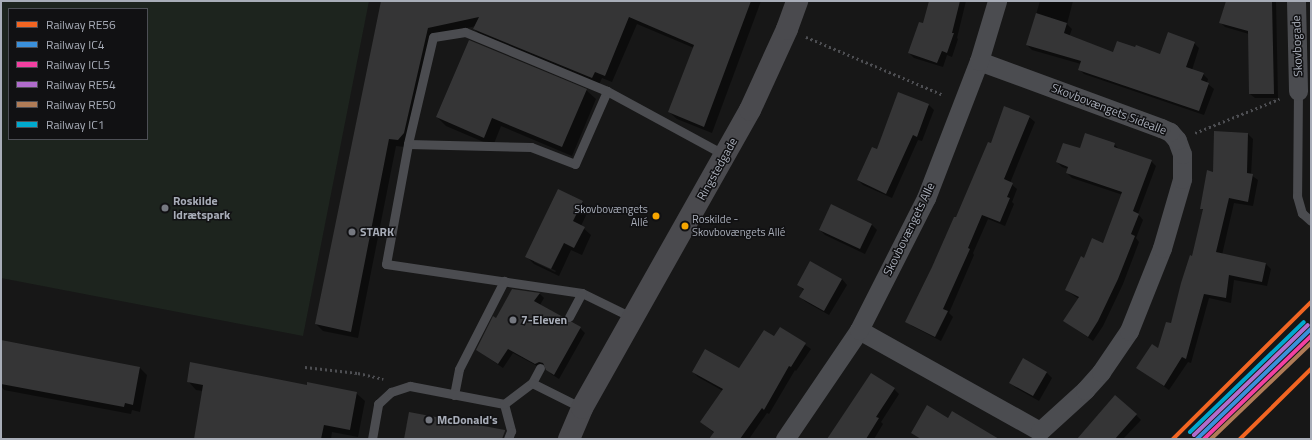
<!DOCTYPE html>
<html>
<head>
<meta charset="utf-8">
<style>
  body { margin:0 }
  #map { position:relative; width:1312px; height:440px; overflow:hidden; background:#171717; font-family:"Titillium Web",sans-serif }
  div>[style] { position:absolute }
  .green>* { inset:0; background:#1d241e }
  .shadow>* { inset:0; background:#0007 }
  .building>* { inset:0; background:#353536 }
  .path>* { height:2.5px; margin-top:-1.25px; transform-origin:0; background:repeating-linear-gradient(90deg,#4d4e52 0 2px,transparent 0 5px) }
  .lane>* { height:9px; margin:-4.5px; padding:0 4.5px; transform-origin:4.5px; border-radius:4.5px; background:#4b4c50 }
  .street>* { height:19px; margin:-9.5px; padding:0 9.5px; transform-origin:9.5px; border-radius:9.5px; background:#4b4c50 }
  .secondary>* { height:22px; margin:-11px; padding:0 11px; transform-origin:11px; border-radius:11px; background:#4a4a4e }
  .rail-1>* { height:4px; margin:-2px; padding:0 2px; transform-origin:2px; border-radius:2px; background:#f26522 }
  .rail-2>* { height:4px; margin:-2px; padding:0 2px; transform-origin:2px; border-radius:2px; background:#3a90db }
  .rail-3>* { height:4px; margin:-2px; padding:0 2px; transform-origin:2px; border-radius:2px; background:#f240a1 }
  .rail-4>* { height:4px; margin:-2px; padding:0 2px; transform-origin:2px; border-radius:2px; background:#b06ccc }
  .rail-5>* { height:4px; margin:-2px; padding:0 2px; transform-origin:2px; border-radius:2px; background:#b07c57 }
  .rail-6>* { height:4px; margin:-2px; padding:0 2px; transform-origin:2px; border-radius:2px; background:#00a9ce }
  .dots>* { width:11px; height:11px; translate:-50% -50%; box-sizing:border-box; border:2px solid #111113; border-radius:50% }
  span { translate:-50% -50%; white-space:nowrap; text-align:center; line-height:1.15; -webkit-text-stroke:3px #111113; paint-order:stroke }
  .bus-label { font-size:11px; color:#a8adb8 }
  .right { translate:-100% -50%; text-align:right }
  .left { translate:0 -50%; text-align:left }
  .street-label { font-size:12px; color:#a8adb8 }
  .poi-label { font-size:12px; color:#a8adb8; font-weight:700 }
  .frame { position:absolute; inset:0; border:2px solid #a8adb8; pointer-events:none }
  .legend { position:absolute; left:8px; top:8px; width:140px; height:132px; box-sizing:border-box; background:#111113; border:1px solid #4d4f55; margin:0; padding:5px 7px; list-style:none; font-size:12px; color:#a8adb8 }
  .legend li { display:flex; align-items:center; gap:8px; height:20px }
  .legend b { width:20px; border:1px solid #4d4f55 }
</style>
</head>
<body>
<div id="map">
  <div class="green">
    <i style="clip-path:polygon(evenodd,1px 1px,369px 1px,303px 336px,1px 278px,1px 1px,9px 9px,147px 9px,147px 139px,9px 139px,9px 9px)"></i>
  </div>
  <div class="shadow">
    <i style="clip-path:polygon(382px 1px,761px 1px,712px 133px,677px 119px,669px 112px,694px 48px,637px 24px,612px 82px,602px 78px,599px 85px,482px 36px,474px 29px,476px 26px,435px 35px,405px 147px,396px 146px,358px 338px,323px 331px,316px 324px)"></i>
    <i style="clip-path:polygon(930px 1px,966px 1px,957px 38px,958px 39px,952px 57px,947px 55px,943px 67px,914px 58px,909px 53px,924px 24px)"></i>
    <i style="clip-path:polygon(1040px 1px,1073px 1px,1067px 24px,1072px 29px,1069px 37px,1113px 53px,1160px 55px,1194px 43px,1199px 48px,1192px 70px,1203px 74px,1208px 79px,1207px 83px,1214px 89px,1204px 115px,1084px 74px,1079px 69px,1081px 64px,1032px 50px,1027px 45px)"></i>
    <i style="clip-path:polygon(1244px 1px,1276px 1px,1278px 98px,1255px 98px,1250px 94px,1249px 34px,1225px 27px,1221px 23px)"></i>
    <i style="clip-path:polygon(586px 90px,596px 99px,572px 156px,501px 126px,493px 146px,446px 126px,437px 117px)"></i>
    <i style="clip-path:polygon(929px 105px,934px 110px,922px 141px,918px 140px,892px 198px,863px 185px,858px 180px,877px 151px)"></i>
    <i style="clip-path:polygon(1029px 117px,1035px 122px,1010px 183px,1017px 189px,1012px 202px,1014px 204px,1005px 226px,988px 219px,973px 253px,974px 255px,949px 313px,953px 317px,941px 341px,912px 326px,907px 321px,991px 144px)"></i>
    <i style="clip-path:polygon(1248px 134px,1253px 139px,1251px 175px,1258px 180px,1253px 206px,1234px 203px,1222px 255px,1266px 264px,1271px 269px,1267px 286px,1234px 280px,1231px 303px,1209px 298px,1191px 363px,1188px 362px,1169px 390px,1138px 368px,1159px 350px,1171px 324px,1193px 257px,1204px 211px,1201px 208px,1214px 173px)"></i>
    <i style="clip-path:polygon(1114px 144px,1119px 149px,1151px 161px,1156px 166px,1138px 214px,1143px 220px,1136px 238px,1139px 242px,1123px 284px,1103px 326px,1093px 341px,1064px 321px,1079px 299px,1066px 290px,1085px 259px,1103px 244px,1123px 195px,1072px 178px,1067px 173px,1068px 169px,1062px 167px,1057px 162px,1080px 150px)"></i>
    <i style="clip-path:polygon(evenodd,582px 202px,589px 209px,581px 226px,591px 235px,582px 255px,571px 250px,559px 276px,534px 264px,526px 256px,582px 202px,534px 260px,556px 271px,555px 272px,534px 262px,534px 260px)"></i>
    <i style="clip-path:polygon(872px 225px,877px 230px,865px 254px,825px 235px,820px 230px)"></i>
    <i style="clip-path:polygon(842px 279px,847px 285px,829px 315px,806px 302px,800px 297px,804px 291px,799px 285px)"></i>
    <i style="clip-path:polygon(512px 290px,540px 294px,544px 298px,540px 305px,562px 318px,567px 323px,580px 328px,585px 333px,559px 379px,551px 374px,545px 366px,541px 368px,513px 353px,503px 368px,477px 350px,497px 320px)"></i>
    <i style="clip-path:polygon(781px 328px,811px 349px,796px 371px,795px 370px,769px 414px,767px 413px,749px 439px,710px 439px,714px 433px,701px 422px,723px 391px,698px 377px,693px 372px,740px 369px,774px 338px)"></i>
    <i style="clip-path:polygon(1px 341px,140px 368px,147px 375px,140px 412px,132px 410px,131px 414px,4px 390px,1px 386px)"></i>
    <i style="clip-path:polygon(1047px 373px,1052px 378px,1039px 401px,1016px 388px,1010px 383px)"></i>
    <i style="clip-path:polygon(188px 381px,356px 393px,365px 401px,358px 437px,332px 432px,331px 439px,195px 439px,203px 391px,196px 390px)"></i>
    <i style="clip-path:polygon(894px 389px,899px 394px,881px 422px,883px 424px,874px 439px,828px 439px)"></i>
    <i style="clip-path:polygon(1136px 415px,1141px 420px,1123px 439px,1078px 439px)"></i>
  </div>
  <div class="building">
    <i style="clip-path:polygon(381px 1px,751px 1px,704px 127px,668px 112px,694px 45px,629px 17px,605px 76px,595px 72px,592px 78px,473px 29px,479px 17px,428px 28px,404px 133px,398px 140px,389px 139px,351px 332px,315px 324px)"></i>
    <i style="clip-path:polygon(929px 1px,960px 1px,952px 33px,954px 33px,947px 53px,942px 51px,937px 63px,908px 53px,919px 22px,923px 23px)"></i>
    <i style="clip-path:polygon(1226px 1px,1272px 1px,1274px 94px,1249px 94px,1248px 31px,1219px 23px)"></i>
    <i style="clip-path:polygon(1036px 13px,1067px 23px,1064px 33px,1113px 52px,1117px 41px,1135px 47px,1136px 45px,1160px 54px,1168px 32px,1195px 42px,1186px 67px,1204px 73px,1201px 80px,1209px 83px,1199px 111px,1078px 70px,1081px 61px,1026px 45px)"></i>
    <i style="clip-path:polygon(469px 40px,587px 89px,562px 147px,492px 118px,484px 138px,436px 117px)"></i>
    <i style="clip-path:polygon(898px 92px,929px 104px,917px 137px,913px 135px,886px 194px,857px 180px,872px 147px,877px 149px)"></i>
    <i style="clip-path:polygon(1004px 106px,1030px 116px,1004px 179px,1013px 183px,1007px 197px,1010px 198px,1000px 222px,982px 215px,968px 248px,970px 249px,943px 309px,948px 311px,935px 337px,905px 322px,932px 267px,954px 217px,956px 217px,988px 142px,991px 143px)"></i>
    <i style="clip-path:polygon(1214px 131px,1248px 133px,1247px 173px,1253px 174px,1248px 202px,1229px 198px,1216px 252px,1266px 263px,1262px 282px,1229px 275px,1226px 298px,1204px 294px,1186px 359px,1182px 357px,1164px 386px,1136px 368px,1152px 344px,1158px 348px,1166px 322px,1171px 323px,1181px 283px,1190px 255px,1192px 256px,1203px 209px,1200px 209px,1207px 170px,1213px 172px)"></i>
    <i style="clip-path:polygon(1085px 133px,1115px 143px,1114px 147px,1152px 160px,1133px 211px,1139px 214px,1131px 234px,1135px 236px,1118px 279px,1098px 321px,1088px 337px,1063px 321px,1079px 297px,1065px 290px,1081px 256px,1084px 258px,1092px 238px,1103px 243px,1122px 192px,1066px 173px,1068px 167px,1056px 162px,1063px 143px,1080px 148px)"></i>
    <i style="clip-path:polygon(558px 189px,583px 201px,573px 221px,585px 227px,574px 248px,564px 243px,551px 269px,525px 257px)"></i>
    <i style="clip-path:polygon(831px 204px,872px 224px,860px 249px,819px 230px)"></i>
    <i style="clip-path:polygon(810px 261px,842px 279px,824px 311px,799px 297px,804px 289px,797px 285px)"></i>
    <i style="clip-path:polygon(512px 289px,540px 293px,534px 301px,563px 317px,566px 322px,572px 322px,581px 327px,554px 375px,546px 370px,543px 363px,539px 362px,535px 364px,508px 349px,498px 364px,476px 350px,493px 316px,496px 318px)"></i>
    <i style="clip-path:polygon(780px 327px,806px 343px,791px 367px,789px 366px,764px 410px,762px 408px,740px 439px,709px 439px,714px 432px,700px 422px,723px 389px,692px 372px,705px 349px,739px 368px,764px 330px,774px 336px)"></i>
    <i style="clip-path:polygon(1px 340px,140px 367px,133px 405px,125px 403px,124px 407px,1px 384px)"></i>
    <i style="clip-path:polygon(1023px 358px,1047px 372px,1033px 396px,1009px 383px)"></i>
    <i style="clip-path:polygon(190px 362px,307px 385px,307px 382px,357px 392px,350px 430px,324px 425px,321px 439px,194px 439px,203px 385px,187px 382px)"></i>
    <i style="clip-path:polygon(871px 373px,895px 388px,876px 417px,879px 418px,866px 439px,827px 439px)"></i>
    <i style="clip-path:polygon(1115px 395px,1137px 414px,1115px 439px,1077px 439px)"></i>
    <i style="clip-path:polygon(927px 405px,948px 418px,952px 411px,999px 439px,921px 439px,911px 433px)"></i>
    <i style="clip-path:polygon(409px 412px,505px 430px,505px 431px,502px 439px,404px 439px)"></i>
  </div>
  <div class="path">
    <i style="left:806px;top:37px;width:149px;rotate:22.9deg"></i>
    <i style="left:1195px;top:133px;width:91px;rotate:-22deg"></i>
    <i style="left:305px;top:367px;width:53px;rotate:6.5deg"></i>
    <i style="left:358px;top:373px;width:26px;rotate:13deg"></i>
  </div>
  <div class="lane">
    <i style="left:607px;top:91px;width:134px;rotate:28.5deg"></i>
    <i style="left:1298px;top:91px;width:105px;rotate:90.5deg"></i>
    <i style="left:1297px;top:196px;width:18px;rotate:74deg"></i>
    <i style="left:1302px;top:213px;width:12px;rotate:42deg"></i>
    <i style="left:408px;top:144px;width:123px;rotate:1.4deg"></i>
    <i style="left:531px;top:147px;width:47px;rotate:21.1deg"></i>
    <i style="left:575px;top:164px;width:80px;rotate:-66.3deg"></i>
    <i style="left:607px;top:91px;width:154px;rotate:-157.4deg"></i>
    <i style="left:465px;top:32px;width:32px;rotate:171deg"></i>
    <i style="left:433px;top:37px;width:110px;rotate:103.2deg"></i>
    <i style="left:408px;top:144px;width:122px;rotate:100.4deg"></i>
    <i style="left:386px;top:264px;width:198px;rotate:8.4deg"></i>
    <i style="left:582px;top:293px;width:57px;rotate:26.1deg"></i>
    <i style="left:569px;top:317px;width:27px;rotate:-62deg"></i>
    <i style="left:532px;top:383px;width:17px;rotate:-62deg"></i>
    <i style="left:454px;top:395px;width:26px;rotate:-79deg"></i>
    <i style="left:459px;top:369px;width:99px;rotate:-62.9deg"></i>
    <i style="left:504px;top:404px;width:28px;rotate:75deg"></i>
    <i style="left:511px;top:431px;width:9px;rotate:111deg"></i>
    <i style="left:372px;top:439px;width:36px;rotate:-80deg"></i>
    <i style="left:378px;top:404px;width:18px;rotate:-43deg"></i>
    <i style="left:391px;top:392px;width:20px;rotate:-18deg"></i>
    <i style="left:410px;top:386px;width:96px;rotate:10.8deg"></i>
    <i style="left:504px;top:404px;width:35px;rotate:-37deg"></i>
    <i style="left:532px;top:383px;width:56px;rotate:26.6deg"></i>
  </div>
  <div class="street">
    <i style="left:1296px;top:1px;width:90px;rotate:88.7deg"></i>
    <i style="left:859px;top:330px;width:207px;rotate:29.2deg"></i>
    <i style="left:1040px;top:431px;width:61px;rotate:-42.3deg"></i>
    <i style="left:1085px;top:390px;width:24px;rotate:-48deg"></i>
    <i style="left:1101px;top:372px;width:50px;rotate:-55.7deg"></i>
    <i style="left:1129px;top:331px;width:89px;rotate:-68.3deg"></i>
    <i style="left:1162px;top:248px;width:72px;rotate:-73.8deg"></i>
    <i style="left:1182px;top:179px;width:25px;rotate:-90deg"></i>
    <i style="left:1182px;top:154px;width:15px;rotate:-110deg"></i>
    <i style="left:1177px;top:140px;width:11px;rotate:-131deg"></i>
    <i style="left:1170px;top:132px;width:10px;rotate:-156deg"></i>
    <i style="left:1161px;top:128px;width:194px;rotate:-159.8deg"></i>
    <i style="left:785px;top:439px;width:132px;rotate:-55.8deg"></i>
    <i style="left:859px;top:330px;width:148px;rotate:-63.1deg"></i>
    <i style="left:926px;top:198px;width:147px;rotate:-68.9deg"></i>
    <i style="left:979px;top:61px;width:63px;rotate:-73.3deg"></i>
  </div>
  <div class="secondary">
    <i style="left:569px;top:439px;width:34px;rotate:-67deg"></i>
    <i style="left:582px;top:408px;width:342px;rotate:-60.6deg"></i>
    <i style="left:750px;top:110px;width:89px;rotate:-65.4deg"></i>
    <i style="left:787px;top:29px;width:30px;rotate:-70deg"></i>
  </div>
  <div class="rail-1">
    <i style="left:1173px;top:439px;width:194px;rotate:-44.8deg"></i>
    <i style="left:1240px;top:439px;width:100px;rotate:-44.6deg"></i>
  </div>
  <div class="rail-2">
    <i style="left:1197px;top:439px;width:158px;rotate:-44deg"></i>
  </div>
  <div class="rail-3">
    <i style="left:1204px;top:439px;width:149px;rotate:-43.9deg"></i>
  </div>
  <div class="rail-4">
    <i style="left:1194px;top:435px;width:158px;rotate:-44deg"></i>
  </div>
  <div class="rail-5">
    <i style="left:1211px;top:439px;width:139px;rotate:-43.8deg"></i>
  </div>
  <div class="rail-6">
    <i style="left:1190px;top:432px;width:158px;rotate:-44deg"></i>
  </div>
  <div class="dots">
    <i style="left:165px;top:208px;background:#757880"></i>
    <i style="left:656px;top:216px;background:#f7a600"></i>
    <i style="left:685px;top:226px;background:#f7a600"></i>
    <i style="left:352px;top:232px;background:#757880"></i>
    <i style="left:513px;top:320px;background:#757880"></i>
    <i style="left:429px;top:420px;background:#757880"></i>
  </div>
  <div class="bus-label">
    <span class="right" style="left:648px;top:216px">Skovbovængets<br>Allé</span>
    <span class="left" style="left:692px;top:226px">Roskilde -<br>Skovbovængets Allé</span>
  </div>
  <div class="street-label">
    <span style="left:1297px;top:46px;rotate:-92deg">Skovbogade</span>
    <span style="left:1109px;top:109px;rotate:21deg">Skovbovængets Sidealle</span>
    <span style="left:717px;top:169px;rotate:-61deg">Ringstedgade</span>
    <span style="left:909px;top:229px;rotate:-64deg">Skovbovængets Alle</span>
  </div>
  <div class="poi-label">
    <span class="left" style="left:173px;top:208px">Roskilde<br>Idrætspark</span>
    <span class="left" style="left:360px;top:232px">STARK</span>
    <span class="left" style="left:521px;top:320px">7-Eleven</span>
    <span class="left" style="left:437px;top:420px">McDonald's</span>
  </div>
  <div class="frame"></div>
  <ul class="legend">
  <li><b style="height:5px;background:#f26522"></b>Railway RE56</li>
  <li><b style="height:5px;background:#3a90db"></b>Railway IC4</li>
  <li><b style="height:5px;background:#f240a1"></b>Railway ICL5</li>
  <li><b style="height:5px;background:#b06ccc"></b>Railway RE54</li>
  <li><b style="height:5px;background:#b07c57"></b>Railway RE50</li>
  <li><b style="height:5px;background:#00a9ce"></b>Railway IC1</li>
  </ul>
</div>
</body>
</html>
